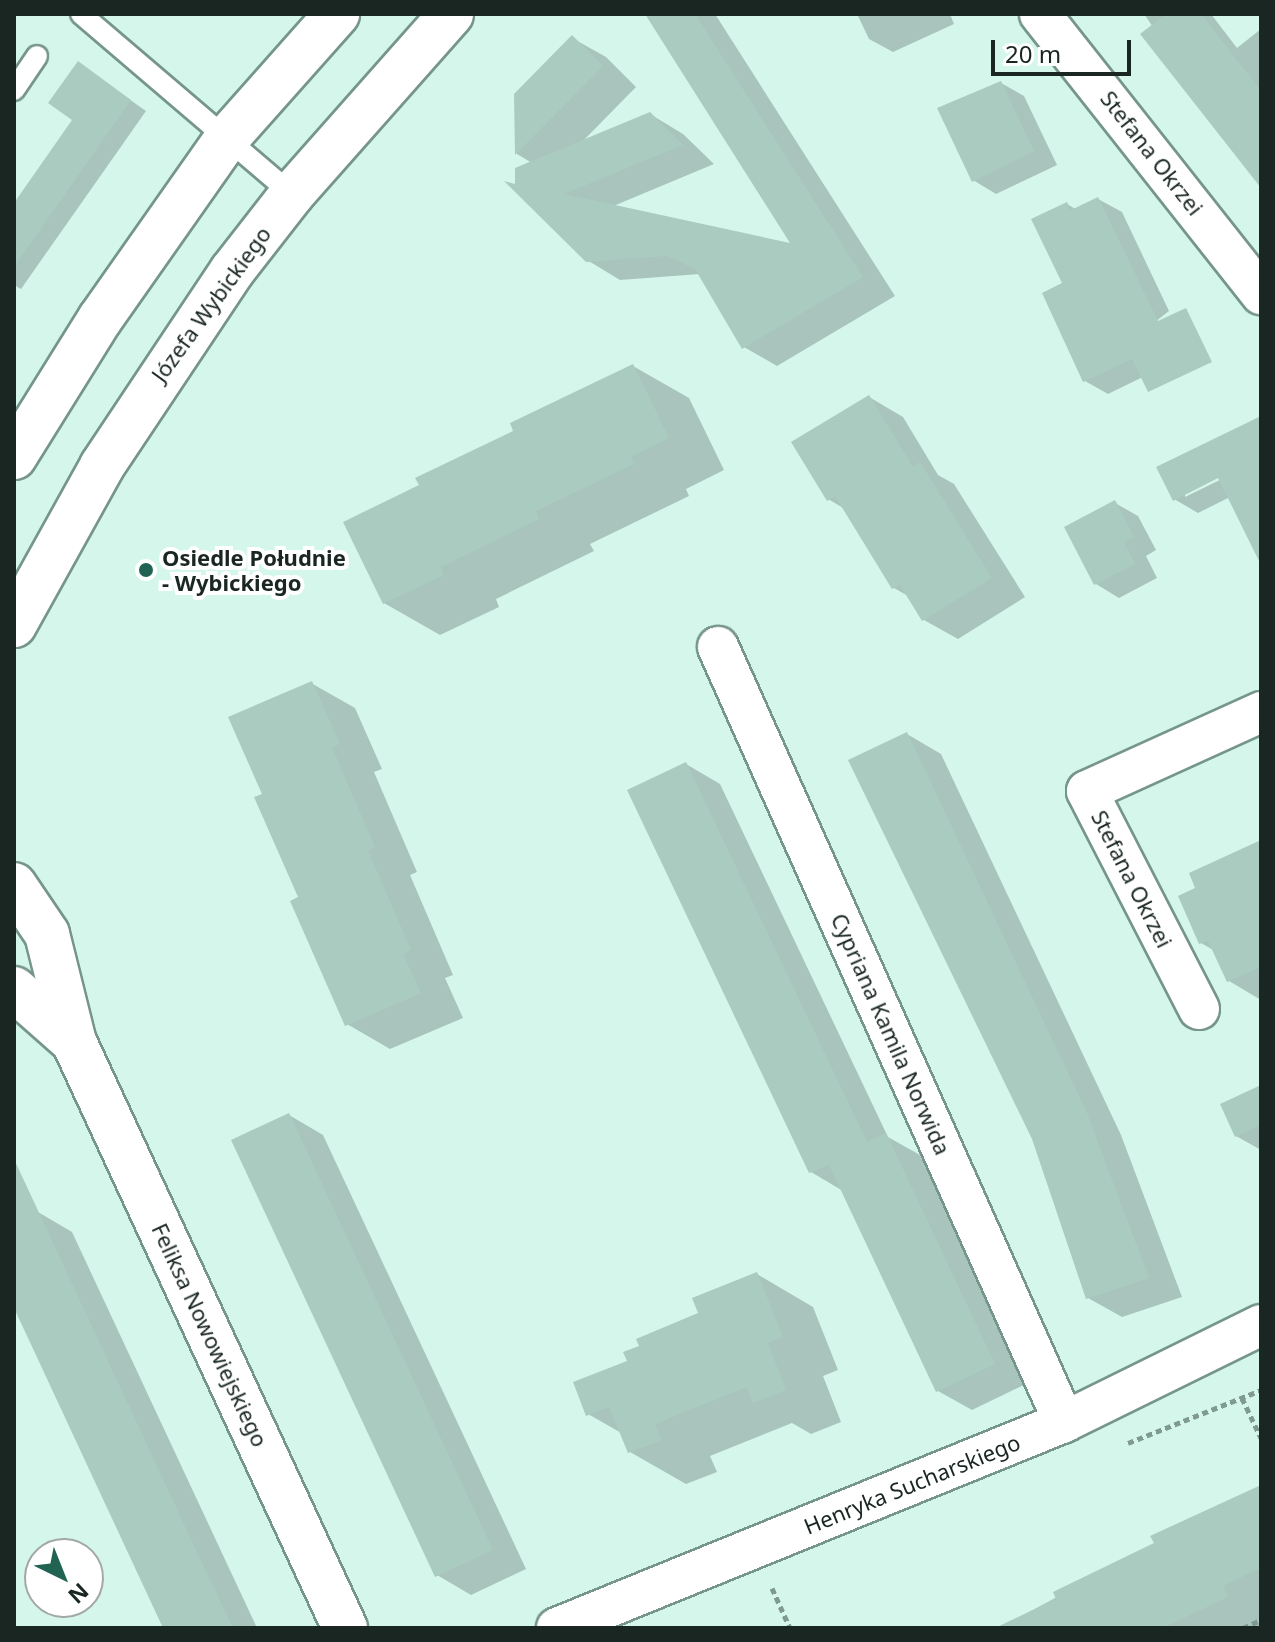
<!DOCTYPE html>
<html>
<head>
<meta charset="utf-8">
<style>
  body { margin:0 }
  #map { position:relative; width:1275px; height:1642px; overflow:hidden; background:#d4f6eb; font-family:"Noto Sans",sans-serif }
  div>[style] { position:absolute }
  .shadow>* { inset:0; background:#0003 }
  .building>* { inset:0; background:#aacbc0 }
  .path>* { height:5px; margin-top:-2.5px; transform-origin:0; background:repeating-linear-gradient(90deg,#809991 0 6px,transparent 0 10px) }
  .roads { filter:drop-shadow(2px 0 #76958b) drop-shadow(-2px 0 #76958b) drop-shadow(0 2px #76958b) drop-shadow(0 -2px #76958b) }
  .service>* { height:20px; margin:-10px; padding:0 10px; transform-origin:10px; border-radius:10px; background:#fff }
  .minor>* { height:40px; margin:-20px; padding:0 20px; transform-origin:20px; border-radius:20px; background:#fff }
  .tertiary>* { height:44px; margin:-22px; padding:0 22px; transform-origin:22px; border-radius:22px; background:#fff }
  .dots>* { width:22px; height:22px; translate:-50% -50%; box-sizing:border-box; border:4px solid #fff; border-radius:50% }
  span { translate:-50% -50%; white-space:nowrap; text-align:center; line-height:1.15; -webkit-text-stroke:8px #fff; paint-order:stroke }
  .street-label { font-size:22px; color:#192622 }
  .poi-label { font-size:22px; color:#192622; font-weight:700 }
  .left { translate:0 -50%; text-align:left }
  .frame { position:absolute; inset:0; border:16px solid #192622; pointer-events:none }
  .north { position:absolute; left:24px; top:1538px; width:80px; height:80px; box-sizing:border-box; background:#fff; border:2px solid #a3a8a7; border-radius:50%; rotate:137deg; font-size:22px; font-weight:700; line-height:32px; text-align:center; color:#192622 }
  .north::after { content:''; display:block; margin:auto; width:28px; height:36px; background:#216353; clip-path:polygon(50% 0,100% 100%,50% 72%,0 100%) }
  .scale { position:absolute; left:991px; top:40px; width:140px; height:36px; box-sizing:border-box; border:4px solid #192622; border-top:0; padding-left:10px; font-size:24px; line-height:28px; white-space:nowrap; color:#192622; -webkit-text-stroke:6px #fff; paint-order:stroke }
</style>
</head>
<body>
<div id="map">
  <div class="shadow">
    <i style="clip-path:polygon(647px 14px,715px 14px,895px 296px,777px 366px,744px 347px,700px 274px,620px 280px,587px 260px,517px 186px,532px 163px,517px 154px,516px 95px,572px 38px,606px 57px,636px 87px,581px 143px,650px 114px,683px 134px,714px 164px,611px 207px,794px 246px)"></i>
    <i style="clip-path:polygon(857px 14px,950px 14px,954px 24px,893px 52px,869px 39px)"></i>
    <i style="clip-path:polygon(1144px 14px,1211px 14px,1237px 48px,1261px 29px,1261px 185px)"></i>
    <i style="clip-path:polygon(79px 64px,146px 111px,21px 289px,14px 285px,14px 204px,75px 119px)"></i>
    <i style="clip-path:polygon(1001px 83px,1024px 96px,1057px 165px,996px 194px,973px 180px)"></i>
    <i style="clip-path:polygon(1098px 199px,1122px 212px,1169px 311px,1128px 343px,1151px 373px,1108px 394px,1085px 381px,1065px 284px,1067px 204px,1077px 210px)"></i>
    <i style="clip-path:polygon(633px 366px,689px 398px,724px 470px,686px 489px,689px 496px,590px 544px,594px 551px,496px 599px,499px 607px,440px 635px,384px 603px,422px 486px)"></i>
    <i style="clip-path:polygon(869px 397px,903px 417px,938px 475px,954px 484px,1025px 597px,958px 639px,924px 620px,910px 597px,894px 588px,845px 509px,828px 499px)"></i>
    <i style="clip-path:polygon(evenodd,1261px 418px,1261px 518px,1230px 497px,1198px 513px,1174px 499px,1261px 418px,1226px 472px,1228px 476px,1185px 497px,1185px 492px,1226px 472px)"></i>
    <i style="clip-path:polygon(1115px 503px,1138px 516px,1156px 550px,1146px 556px,1157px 578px,1119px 598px,1096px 584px)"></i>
    <i style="clip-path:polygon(311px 683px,355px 708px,382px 769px,374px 772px,417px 872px,410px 875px,453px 975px,445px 978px,463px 1018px,390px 1049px,347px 1024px,264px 795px)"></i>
    <i style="clip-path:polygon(907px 734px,941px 754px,1121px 1135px,1182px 1297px,1122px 1317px,1088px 1298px)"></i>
    <i style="clip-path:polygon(686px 764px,720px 784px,888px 1137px,920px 1155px,1028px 1383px,972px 1410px,938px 1391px,843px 1191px,811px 1172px)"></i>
    <i style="clip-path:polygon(1261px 842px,1261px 1000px,1229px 981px,1215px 951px,1201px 943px,1198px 889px)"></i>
    <i style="clip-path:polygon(1261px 1088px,1261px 1150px,1236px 1136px)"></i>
    <i style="clip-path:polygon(289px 1115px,323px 1135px,526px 1569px,471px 1595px,437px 1575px)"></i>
    <i style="clip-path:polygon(38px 1212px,72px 1232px,257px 1628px,165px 1628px,14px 1304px,14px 1223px)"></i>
    <i style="clip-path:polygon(757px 1274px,813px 1307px,838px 1370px,823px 1376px,841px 1422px,811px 1434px,792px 1423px,710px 1456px,717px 1472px,686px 1484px,630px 1452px,623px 1434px,588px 1414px,629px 1362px)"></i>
    <i style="clip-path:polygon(1261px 1496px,1261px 1627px,999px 1628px,1156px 1544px)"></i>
  </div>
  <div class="building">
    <i style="clip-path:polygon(645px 14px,695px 14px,863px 277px,742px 349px,695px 269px,667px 256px,586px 262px,504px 181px,515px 184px,515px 168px,650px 112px,683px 145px,564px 194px,790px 243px)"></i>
    <i style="clip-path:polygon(1166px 14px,1201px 14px,1261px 91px,1261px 188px,1140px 34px)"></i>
    <i style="clip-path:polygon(572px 35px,603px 66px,515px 155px,514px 94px)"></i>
    <i style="clip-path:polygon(78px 61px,131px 100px,14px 267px,14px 203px,72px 120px,48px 103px)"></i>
    <i style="clip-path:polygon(1001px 81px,1034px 151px,972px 182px,937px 108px)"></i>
    <i style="clip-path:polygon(1098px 197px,1158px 321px,1186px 308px,1212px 362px,1148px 392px,1132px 359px,1083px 382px,1042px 293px,1062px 283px,1031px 219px,1067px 202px,1071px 210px)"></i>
    <i style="clip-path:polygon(633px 364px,669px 438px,631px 457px,634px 464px,536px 511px,539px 519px,441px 567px,444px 575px,383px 604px,343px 522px,419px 485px,415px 478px,513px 431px,510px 423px)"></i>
    <i style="clip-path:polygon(869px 395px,913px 467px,920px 462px,992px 578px,922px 621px,900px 585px,892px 589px,835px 496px,827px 501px,791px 442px)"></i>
    <i style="clip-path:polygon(1261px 416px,1261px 565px,1218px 478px,1173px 501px,1156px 467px)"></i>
    <i style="clip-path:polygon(1115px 500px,1134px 537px,1124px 542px,1135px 564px,1094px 585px,1064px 527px)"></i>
    <i style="clip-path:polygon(312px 681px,340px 744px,332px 747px,375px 847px,368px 850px,411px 950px,403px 954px,421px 993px,345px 1026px,290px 901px,298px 897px,254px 797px,262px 794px,228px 717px)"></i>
    <i style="clip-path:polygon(907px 732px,1087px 1113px,1149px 1278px,1086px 1299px,1032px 1139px,848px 760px)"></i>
    <i style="clip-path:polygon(686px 762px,867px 1142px,886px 1133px,995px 1364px,936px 1392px,829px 1165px,809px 1173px,627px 790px)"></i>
    <i style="clip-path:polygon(1261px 840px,1261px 967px,1227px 982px,1208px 941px,1199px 944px,1178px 896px,1195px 888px,1189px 873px)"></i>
    <i style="clip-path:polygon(1261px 1085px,1261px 1125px,1235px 1137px,1220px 1104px)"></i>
    <i style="clip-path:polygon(289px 1113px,493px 1550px,435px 1577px,231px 1140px)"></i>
    <i style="clip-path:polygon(14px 1159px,196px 1550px,233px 1628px,163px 1628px,14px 1308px)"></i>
    <i style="clip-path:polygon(757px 1272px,783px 1337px,768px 1343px,786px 1390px,753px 1403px,747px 1387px,655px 1424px,662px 1440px,628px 1453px,609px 1407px,586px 1416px,573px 1382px,627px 1361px,623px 1352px,639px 1346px,636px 1339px,698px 1313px,692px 1298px)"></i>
    <i style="clip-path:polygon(1261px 1485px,1261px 1568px,1223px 1586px,1228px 1597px,1163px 1628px,995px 1628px,1056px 1599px,1053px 1592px,1154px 1543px,1150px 1536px)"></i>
  </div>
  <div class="path">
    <i style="left:1242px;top:1398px;width:44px;rotate:64.6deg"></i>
    <i style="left:1128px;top:1443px;width:143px;rotate:-21.7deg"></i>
    <i style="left:772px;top:1588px;width:44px;rotate:65.8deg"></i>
    <i style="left:1243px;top:1628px;width:20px;rotate:-24deg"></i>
  </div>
  <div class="roads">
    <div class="service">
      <i style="left:81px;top:14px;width:277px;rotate:40.5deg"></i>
      <i style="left:14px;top:90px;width:41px;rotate:-55.9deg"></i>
    </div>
    <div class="minor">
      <i style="left:1040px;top:14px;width:357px;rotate:51.7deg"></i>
      <i style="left:718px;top:647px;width:849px;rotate:65.94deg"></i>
      <i style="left:1199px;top:1009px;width:245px;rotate:-117.2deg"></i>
      <i style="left:1087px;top:791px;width:191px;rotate:-24.4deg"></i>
      <i style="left:557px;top:1628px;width:547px;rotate:-22.11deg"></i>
      <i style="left:1064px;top:1422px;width:220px;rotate:-26.2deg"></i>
    </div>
    <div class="tertiary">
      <i style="left:14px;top:457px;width:163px;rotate:-58.1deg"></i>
      <i style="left:100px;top:319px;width:221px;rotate:-54.9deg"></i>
      <i style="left:227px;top:138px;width:166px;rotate:-48.4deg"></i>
      <i style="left:14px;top:625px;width:182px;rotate:-61deg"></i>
      <i style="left:102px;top:466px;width:234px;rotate:-56.3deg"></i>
      <i style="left:232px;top:271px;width:98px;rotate:-52.1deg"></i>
      <i style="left:292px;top:194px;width:240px;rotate:-48.5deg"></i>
      <i style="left:14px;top:885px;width:59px;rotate:56deg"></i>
      <i style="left:47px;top:934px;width:111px;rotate:76deg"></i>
      <i style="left:74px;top:1042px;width:646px;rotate:65.18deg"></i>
      <i style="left:14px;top:989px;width:80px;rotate:41.5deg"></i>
    </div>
  </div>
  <div class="dots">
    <i style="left:146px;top:570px;background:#216353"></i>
  </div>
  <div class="street-label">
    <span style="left:1152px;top:153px;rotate:52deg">Stefana Okrzei</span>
    <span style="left:211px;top:304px;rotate:-54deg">Józefa Wybickiego</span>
    <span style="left:1132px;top:879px;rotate:63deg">Stefana Okrzei</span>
    <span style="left:891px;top:1034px;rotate:66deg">Cypriana Kamila Norwida</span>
    <span style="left:210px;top:1335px;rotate:65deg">Feliksa Nowowiejskiego</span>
    <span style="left:912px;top:1484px;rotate:-22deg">Henryka Sucharskiego</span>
  </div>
  <div class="poi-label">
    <span class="left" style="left:162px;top:570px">Osiedle Południe<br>- Wybickiego</span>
  </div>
  <div class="frame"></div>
  <div class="north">N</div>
  <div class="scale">20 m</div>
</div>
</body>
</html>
